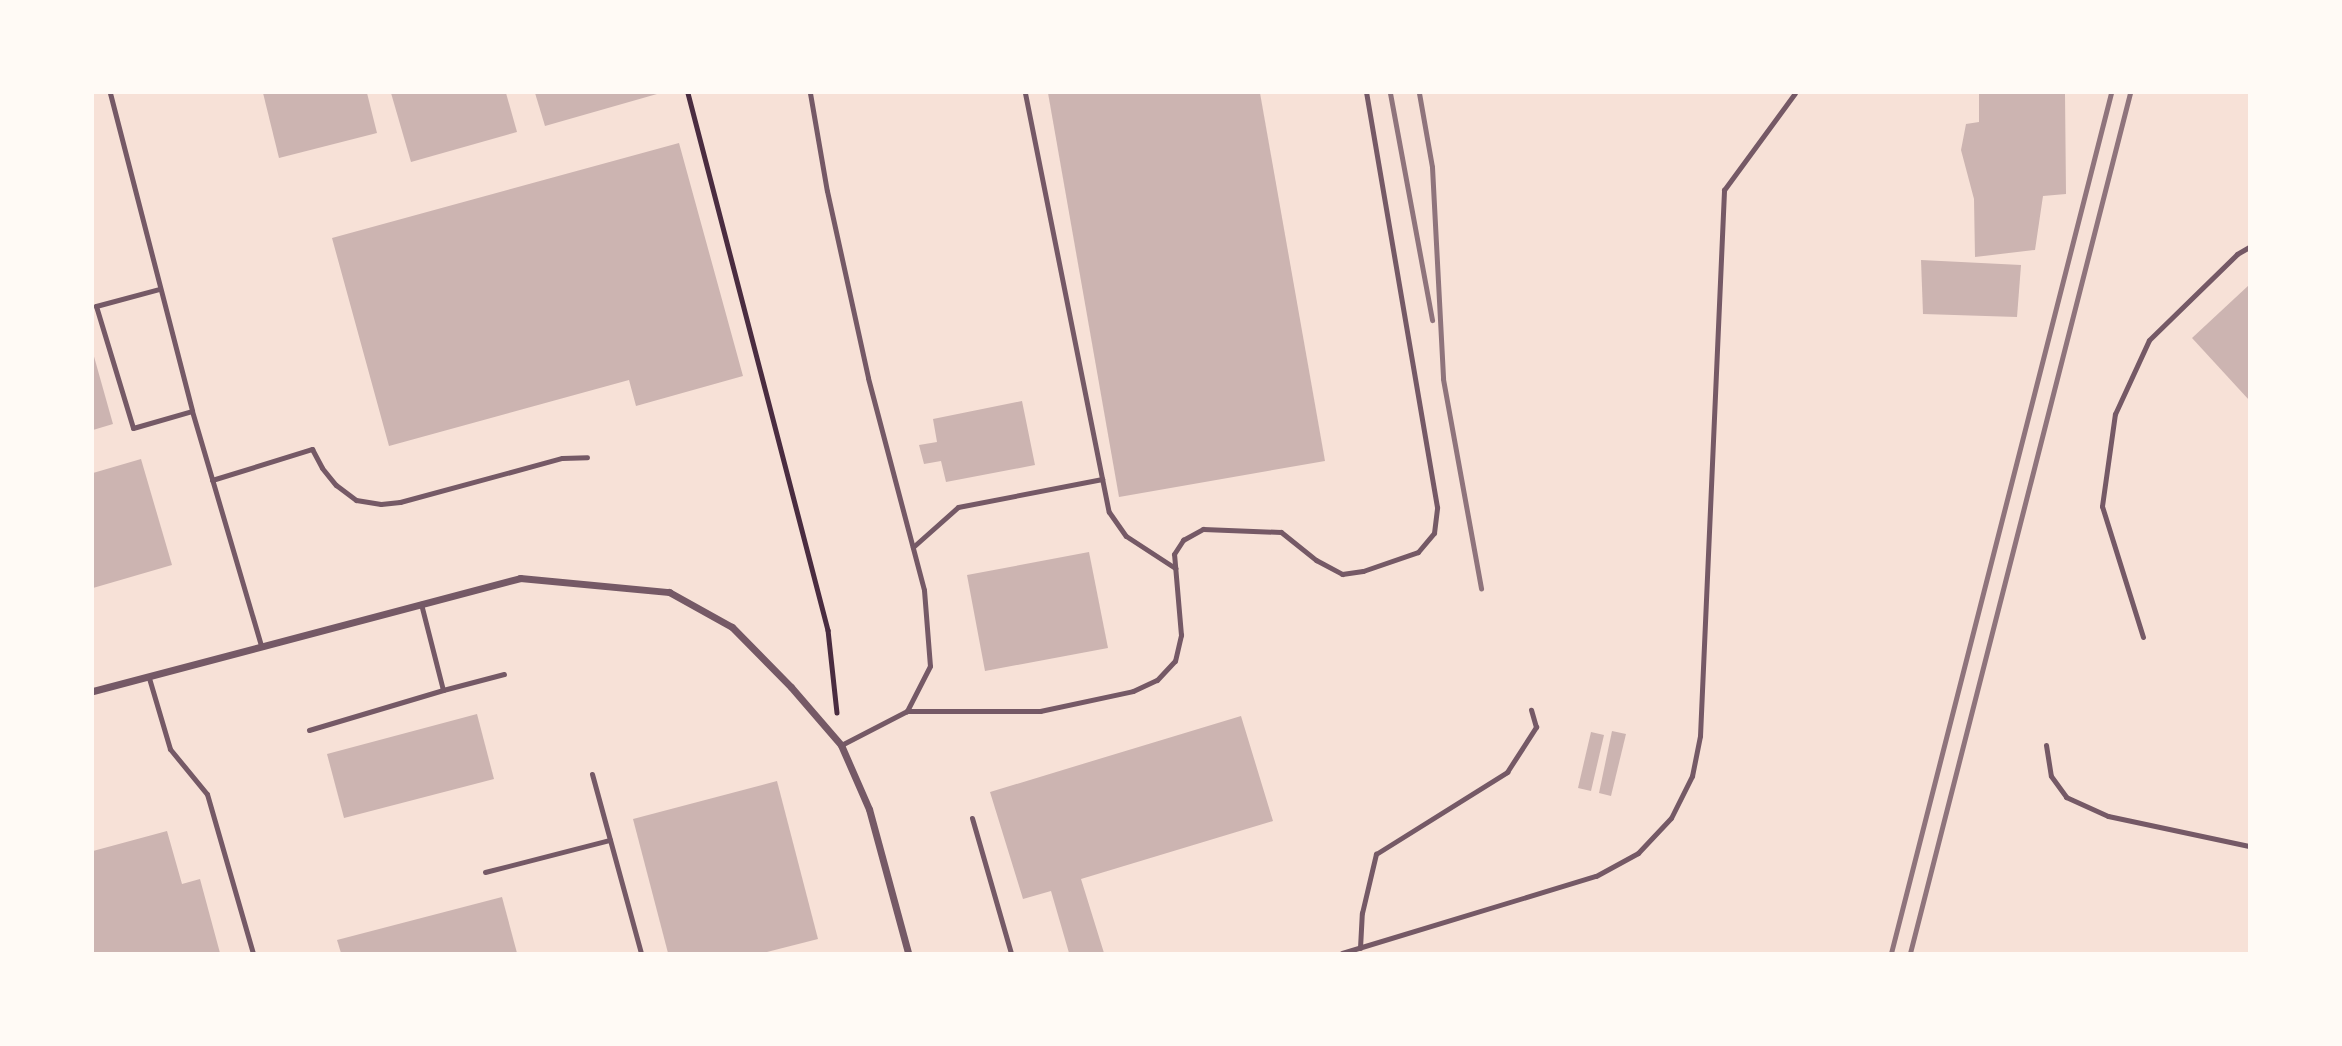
<!DOCTYPE html>
<html>
<head>
<meta charset="utf-8">
<style>
  body { margin:0 }
  #map { position:relative; width:2342px; height:1046px; overflow:hidden; background:#f7e1d7; font-family:Karla,sans-serif }
  div>[style] { position:absolute }
  .building>* { inset:0; background:#ccb4b1 }
  .path>* { height:4.5px; margin:-2.25px; padding:0 2.25px; transform-origin:2.25px; border-radius:2.25px; background:#4a2c40 }
  .service>* { height:5px; margin:-2.5px; padding:0 2.5px; transform-origin:2.5px; border-radius:2.5px; background:#755966 }
  .minor>* { height:7px; margin:-3.5px; padding:0 3.5px; transform-origin:3.5px; border-radius:3.5px; background:#755966 }
  .rail>* { height:5px; margin:-2.5px; padding:0 2.5px; transform-origin:2.5px; border-radius:2.5px; background:#8f747c }
  span { translate:-50% -50%; white-space:nowrap; text-align:center; line-height:1.15; -webkit-text-stroke:7px #fffaf5; paint-order:stroke }
  .frame { position:absolute; inset:0; border:94px solid #fffaf5; pointer-events:none }
</style>
</head>
<body>
<div id="map">
  <div class="building">
    <i style="clip-path:polygon(263px 93px,367px 93px,377px 133px,279px 158px)"></i>
    <i style="clip-path:polygon(391px 93px,506px 93px,517px 132px,411px 162px)"></i>
    <i style="clip-path:polygon(535px 93px,657px 93px,657px 94px,545px 126px)"></i>
    <i style="clip-path:polygon(1048px 93px,1260px 93px,1325px 461px,1119px 497px)"></i>
    <i style="clip-path:polygon(1979px 93px,2065px 93px,2066px 194px,2043px 196px,2035px 250px,1975px 257px,1974px 199px,1961px 150px,1966px 124px,1979px 122px)"></i>
    <i style="clip-path:polygon(679px 143px,743px 376px,636px 406px,629px 380px,389px 446px,332px 238px)"></i>
    <i style="clip-path:polygon(1921px 260px,2021px 265px,2017px 317px,1923px 314px)"></i>
    <i style="clip-path:polygon(2249px 285px,2249px 400px,2192px 338px)"></i>
    <i style="clip-path:polygon(93px 353px,113px 424px,93px 430px)"></i>
    <i style="clip-path:polygon(1022px 401px,1035px 465px,946px 482px,941px 461px,924px 464px,919px 445px,937px 442px,933px 419px)"></i>
    <i style="clip-path:polygon(141px 459px,172px 565px,93px 588px,93px 473px)"></i>
    <i style="clip-path:polygon(1089px 552px,1108px 648px,985px 671px,967px 575px)"></i>
    <i style="clip-path:polygon(477px 714px,494px 779px,344px 818px,327px 754px)"></i>
    <i style="clip-path:polygon(1241px 716px,1273px 821px,1081px 879px,1104px 953px,1069px 953px,1051px 891px,1023px 899px,990px 792px)"></i>
    <i style="clip-path:polygon(1612px 731px,1626px 734px,1611px 796px,1599px 793px)"></i>
    <i style="clip-path:polygon(1591px 732px,1604px 735px,1591px 791px,1578px 788px)"></i>
    <i style="clip-path:polygon(777px 781px,818px 939px,763px 953px,668px 953px,633px 819px)"></i>
    <i style="clip-path:polygon(167px 831px,182px 884px,200px 879px,220px 953px,93px 953px,93px 851px)"></i>
    <i style="clip-path:polygon(502px 897px,517px 953px,341px 953px,337px 940px)"></i>
  </div>
  <div class="path">
    <i style="left:688px;top:93px;width:555px;rotate:75.39deg"></i>
    <i style="left:828px;top:630px;width:83px;rotate:83.8deg"></i>
  </div>
  <div class="service">
    <i style="left:110px;top:93px;width:328px;rotate:75.5deg"></i>
    <i style="left:192px;top:411px;width:245px;rotate:73.6deg"></i>
    <i style="left:810px;top:93px;width:99px;rotate:80.2deg"></i>
    <i style="left:827px;top:191px;width:191px;rotate:77.6deg"></i>
    <i style="left:868px;top:378px;width:219px;rotate:75.2deg"></i>
    <i style="left:924px;top:590px;width:76px;rotate:85.5deg"></i>
    <i style="left:930px;top:666px;width:51px;rotate:117.1deg"></i>
    <i style="left:907px;top:711px;width:74px;rotate:152.7deg"></i>
    <i style="left:1025px;top:93px;width:427px;rotate:78.7deg"></i>
    <i style="left:1109px;top:512px;width:29px;rotate:55deg"></i>
    <i style="left:1126px;top:536px;width:59px;rotate:33.1deg"></i>
    <i style="left:96px;top:306px;width:127px;rotate:73.1deg"></i>
    <i style="left:133px;top:428px;width:61px;rotate:-16.1deg"></i>
    <i style="left:96px;top:306px;width:65px;rotate:-15.1deg"></i>
    <i style="left:212px;top:480px;width:105px;rotate:-17.2deg"></i>
    <i style="left:312px;top:449px;width:21px;rotate:62deg"></i>
    <i style="left:322px;top:468px;width:22px;rotate:51deg"></i>
    <i style="left:336px;top:485px;width:25px;rotate:37deg"></i>
    <i style="left:356px;top:500px;width:25px;rotate:9deg"></i>
    <i style="left:381px;top:504px;width:19px;rotate:-6deg"></i>
    <i style="left:400px;top:502px;width:168px;rotate:-15.2deg"></i>
    <i style="left:562px;top:458px;width:25px;rotate:-2deg"></i>
    <i style="left:913px;top:547px;width:60px;rotate:-41.6deg"></i>
    <i style="left:958px;top:507px;width:147px;rotate:-11deg"></i>
    <i style="left:2143px;top:637px;width:137px;rotate:-107.4deg"></i>
    <i style="left:2102px;top:506px;width:93px;rotate:-82deg"></i>
    <i style="left:2115px;top:414px;width:81px;rotate:-65.3deg"></i>
    <i style="left:2149px;top:340px;width:123px;rotate:-44.3deg"></i>
    <i style="left:2237px;top:254px;width:14px;rotate:-30deg"></i>
    <i style="left:149px;top:678px;width:74px;rotate:73.5deg"></i>
    <i style="left:170px;top:749px;width:58px;rotate:50.6deg"></i>
    <i style="left:207px;top:794px;width:166px;rotate:73.9deg"></i>
    <i style="left:443px;top:690px;width:63px;rotate:-14.7deg"></i>
    <i style="left:907px;top:711px;width:133px"></i>
    <i style="left:1040px;top:711px;width:95px;rotate:-12.1deg"></i>
    <i style="left:1133px;top:691px;width:26px;rotate:-25deg"></i>
    <i style="left:1157px;top:680px;width:26px;rotate:-47deg"></i>
    <i style="left:1175px;top:661px;width:27px;rotate:-77deg"></i>
    <i style="left:1181px;top:635px;width:81px;rotate:-94.9deg"></i>
    <i style="left:1174px;top:554px;width:17px;rotate:-57deg"></i>
    <i style="left:1183px;top:540px;width:23px;rotate:-29deg"></i>
    <i style="left:1203px;top:529px;width:78px;rotate:2.2deg"></i>
    <i style="left:1281px;top:532px;width:45px;rotate:38.7deg"></i>
    <i style="left:1316px;top:560px;width:30px;rotate:28deg"></i>
    <i style="left:1342px;top:574px;width:21px;rotate:-8deg"></i>
    <i style="left:1363px;top:571px;width:58px;rotate:-19.1deg"></i>
    <i style="left:1418px;top:552px;width:25px;rotate:-50deg"></i>
    <i style="left:1434px;top:533px;width:26px;rotate:-83deg"></i>
    <i style="left:1437px;top:507px;width:420px;rotate:-99.7deg"></i>
    <i style="left:309px;top:730px;width:140px;rotate:-16.6deg"></i>
    <i style="left:443px;top:690px;width:89px;rotate:-104.3deg"></i>
    <i style="left:2046px;top:745px;width:31px;rotate:81deg"></i>
    <i style="left:2051px;top:776px;width:26px;rotate:54deg"></i>
    <i style="left:2066px;top:797px;width:46px;rotate:24.3deg"></i>
    <i style="left:2108px;top:816px;width:144px;rotate:12deg"></i>
    <i style="left:592px;top:774px;width:186px;rotate:74.7deg"></i>
    <i style="left:972px;top:818px;width:141px;rotate:73.9deg"></i>
    <i style="left:485px;top:872px;width:129px;rotate:-14.4deg"></i>
    <i style="left:1360px;top:948px;width:35px;rotate:-87deg"></i>
    <i style="left:1362px;top:913px;width:61px;rotate:-76.7deg"></i>
    <i style="left:1376px;top:854px;width:155px;rotate:-32deg"></i>
    <i style="left:1507px;top:772px;width:54px;rotate:-57.2deg"></i>
    <i style="left:1536px;top:727px;width:18px;rotate:-106deg"></i>
    <i style="left:1342px;top:953px;width:265px;rotate:-16.9deg"></i>
    <i style="left:1596px;top:876px;width:48px;rotate:-28.7deg"></i>
    <i style="left:1638px;top:853px;width:48px;rotate:-46.7deg"></i>
    <i style="left:1671px;top:818px;width:47px;rotate:-63.4deg"></i>
    <i style="left:1692px;top:776px;width:41px;rotate:-78.7deg"></i>
    <i style="left:1700px;top:736px;width:547px;rotate:-87.48deg"></i>
    <i style="left:1724px;top:190px;width:120px;rotate:-53.8deg"></i>
  </div>
  <div class="minor">
    <i style="left:93px;top:691px;width:442px;rotate:-14.8deg"></i>
    <i style="left:520px;top:578px;width:150px;rotate:5.4deg"></i>
    <i style="left:669px;top:592px;width:72px;rotate:29.1deg"></i>
    <i style="left:732px;top:627px;width:84px;rotate:45.5deg"></i>
    <i style="left:791px;top:687px;width:77px;rotate:49.2deg"></i>
    <i style="left:841px;top:745px;width:70px;rotate:66.4deg"></i>
    <i style="left:869px;top:809px;width:149px;rotate:74.8deg"></i>
  </div>
  <div class="rail">
    <i style="left:1390px;top:93px;width:231px;rotate:79.5deg"></i>
    <i style="left:1419px;top:93px;width:75px;rotate:80deg"></i>
    <i style="left:1432px;top:167px;width:212px;rotate:87deg"></i>
    <i style="left:1443px;top:379px;width:213px;rotate:79.7deg"></i>
    <i style="left:1891px;top:953px;width:888px;rotate:-75.65deg"></i>
    <i style="left:1910px;top:953px;width:888px;rotate:-75.65deg"></i>
  </div>
  <div class="frame"></div>
</div>
</body>
</html>
